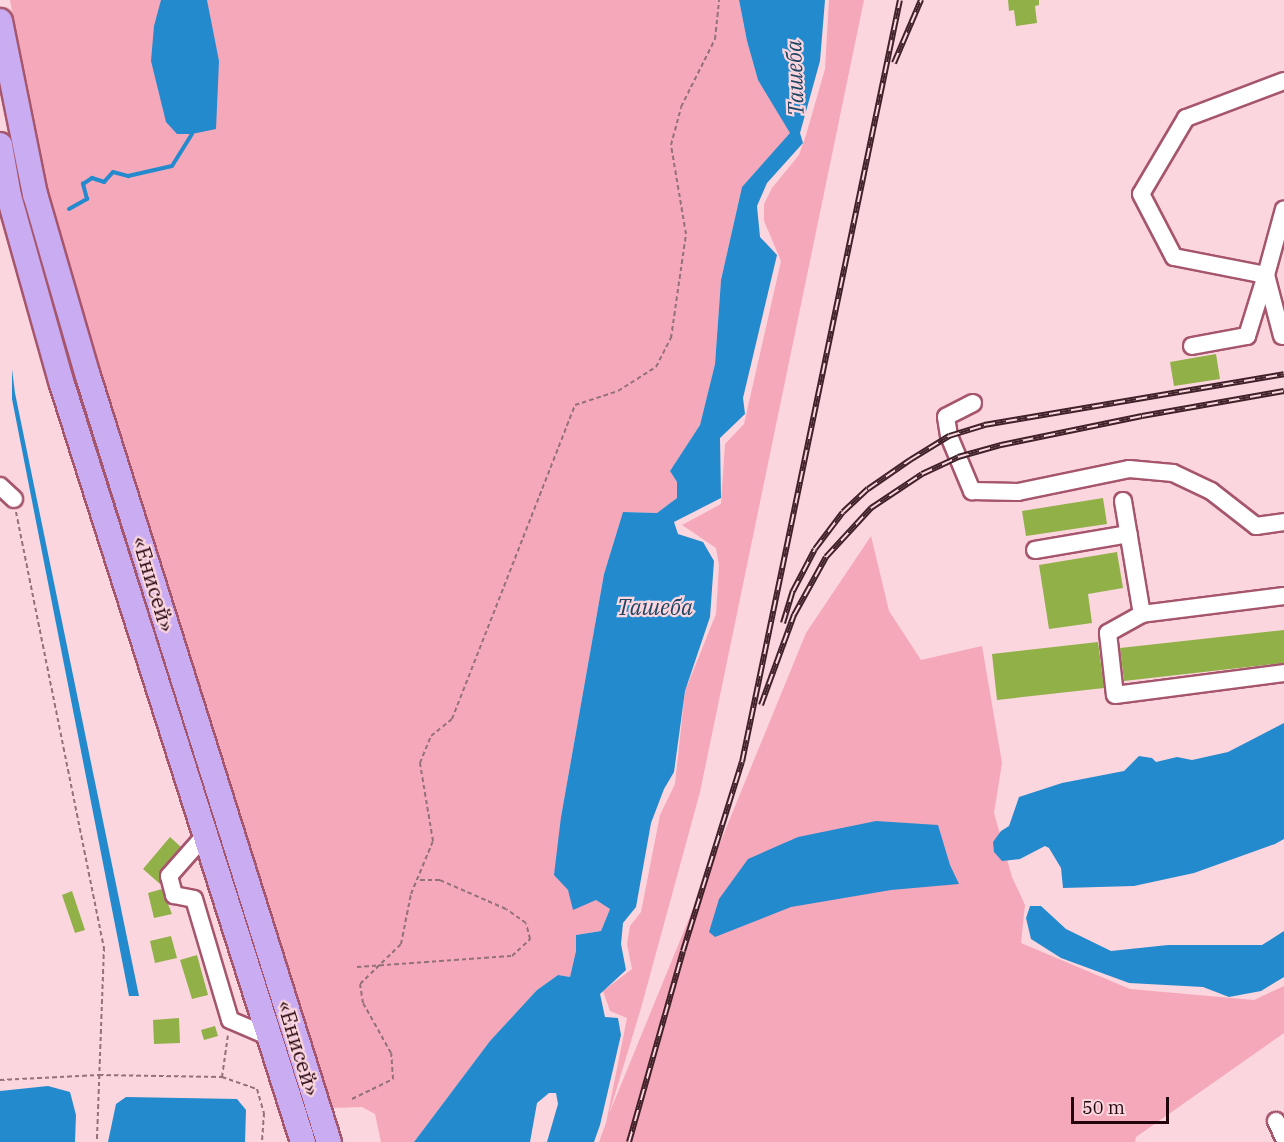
<!DOCTYPE html>
<html>
<head>
<meta charset="utf-8">
<style>
  body { margin:0 }
  #map { position:relative; width:1284px; height:1142px; overflow:hidden; background:#fbd6de; font-family:"IBM Plex Serif",serif }
  div>[style] { position:absolute }
  .green>* { inset:0; background:#f5a8ba }
  .water>* { inset:0; background:#248ace }
  .stream>* { height:4px; margin:-2px; padding:0 2px; transform-origin:2px; border-radius:2px; background:#248ace }
  .building>* { inset:0; background:#91b048 }
  .path>* { height:2px; margin-top:-1px; transform-origin:0; background:repeating-linear-gradient(90deg,#937179 0 4.5px,transparent 0 7.5px) }
  .roads { filter:drop-shadow(2px 0 #a6566c) drop-shadow(-2px 0 #a6566c) drop-shadow(0 2px #a6566c) drop-shadow(0 -2px #a6566c) }
  .minor>* { height:16px; margin:-8px; padding:0 8px; transform-origin:8px; border-radius:8px; background:#fff }
  .highway>* { height:24px; margin:-12px; padding:0 12px; transform-origin:12px; border-radius:12px; background:#caacf2 }
  .rail>* { height:6px; margin-top:-3px; transform-origin:0; background:repeating-linear-gradient(90deg,#fbd6de 0 11px,#40212a 0 22px); box-sizing:border-box; border-block:2px solid #40212a }
  span { translate:-50% -50%; white-space:nowrap; text-align:center; line-height:1.15; -webkit-text-stroke:4.5px #fbd6de; paint-order:stroke }
  .street-label { font-size:21px; color:#22040d }
  .water-label { font-size:22px; color:#1f4563; font-style:italic }
  .scale { position:absolute; left:1071px; top:1097px; width:98px; height:27px; box-sizing:border-box; border:3px solid #22040d; border-top:0; padding-left:8px; font-size:18px; line-height:21px; white-space:nowrap; color:#22040d; -webkit-text-stroke:4px #fbd6de; paint-order:stroke }
</style>
</head>
<body>
<div id="map">
  <div class="green">
    <i style="clip-path:polygon(10px 0,739px 0,747px 41px,758px 80px,791px 133px,742px 187px,721px 280px,715px 364px,700px 425px,670px 471px,677px 482px,677px 498px,657px 513px,623px 512px,604px 574px,561px 817px,596px 900px,610px 909px,601px 931px,576px 935px,576px 951px,570px 977px,558px 975px,537px 990px,490px 1041px,414px 1142px,381px 1142px,375px 1114px,362px 1107px,332px 1108px,100px 373px,47px 192px)"></i>
    <i style="clip-path:polygon(829px 0,864px 0,700px 792px,641px 1008px,609px 1114px,806px 633px,871px 536px,889px 611px,921px 660px,982px 646px,1002px 763px,994px 813px,1012px 877px,1025px 905px,1021px 943px,1130px 989px,1254px 1000px,1284px 986px,1284px 1033px,1136px 1137px,1135px 1142px,599px 1142px,606px 1123px,627px 1018px,610px 1011px,603px 991px,632px 969px,627px 944px,630px 926px,641px 912px,660px 815px,675px 784px,685px 691px,716px 614px,719px 565px,716px 548px,682px 525px,721px 504px,725px 444px,744px 424px,781px 261px,764px 221px,764px 204px,772px 188px,799px 155px,806px 135px,825px 69px)"></i>
  </div>
  <div class="water">
    <i style="clip-path:polygon(161px 0,207px 0,219px 61px,216px 129px,192px 134px,177px 134px,166px 122px,151px 61px,154px 26px)"></i>
    <i style="clip-path:polygon(739px 0,825px 0,820px 61px,800px 133px,803px 143px,767px 183px,757px 206px,760px 237px,777px 255px,743px 398px,745px 414px,720px 438px,721px 498px,674px 522px,678px 534px,703px 542px,714px 561px,710px 617px,685px 691px,674px 772px,664px 789px,651px 823px,636px 907px,623px 923px,621px 944px,626px 970px,600px 994px,605px 1017px,618px 1018px,621px 1035px,600px 1125px,594px 1142px,547px 1142px,558px 1104px,556px 1093px,549px 1093px,537px 1103px,530px 1142px,414px 1142px,490px 1041px,537px 990px,558px 975px,570px 977px,576px 951px,576px 935px,601px 931px,610px 909px,596px 900px,573px 910px,568px 890px,554px 875px,561px 817px,604px 574px,623px 512px,657px 513px,677px 498px,677px 482px,670px 471px,700px 425px,715px 364px,721px 280px,742px 187px,790px 133px,758px 80px,747px 41px)"></i>
    <i style="clip-path:polygon(12px 369px,15px 393px,139px 996px,129px 996px,12px 399px)"></i>
    <i style="clip-path:polygon(1284px 723px,1284px 839px,1275px 844px,1194px 873px,1134px 886px,1063px 888px,1061px 868px,1049px 848px,1045px 846px,1020px 859px,1002px 861px,994px 852px,993px 842px,1001px 831px,1009px 826px,1019px 797px,1062px 783px,1124px 771px,1139px 756px,1152px 758px,1156px 762px,1177px 757px,1192px 760px,1228px 752px)"></i>
    <i style="clip-path:polygon(876px 821px,938px 825px,950px 865px,959px 884px,891px 890px,791px 907px,715px 937px,709px 932px,719px 899px,748px 859px,798px 837px)"></i>
    <i style="clip-path:polygon(1030px 906px,1041px 906px,1066px 929px,1111px 951px,1168px 945px,1262px 945px,1284px 931px,1284px 977px,1261px 991px,1229px 997px,1203px 987px,1129px 983px,1061px 958px,1031px 939px,1026px 918px)"></i>
    <i style="clip-path:polygon(48px 1086px,70px 1092px,76px 1115px,75px 1142px,0 1142px,0 1091px)"></i>
    <i style="clip-path:polygon(126px 1097px,237px 1099px,246px 1110px,245px 1142px,108px 1142px,116px 1104px)"></i>
  </div>
  <div class="stream">
    <i style="left:69px;top:209px;width:21px;rotate:-29deg"></i>
    <i style="left:87px;top:199px;width:16px;rotate:-105deg"></i>
    <i style="left:83px;top:184px;width:11px;rotate:-34deg"></i>
    <i style="left:92px;top:178px;width:13px;rotate:18deg"></i>
    <i style="left:104px;top:182px;width:13px;rotate:-48deg"></i>
    <i style="left:113px;top:172px;width:16px;rotate:15deg"></i>
    <i style="left:128px;top:176px;width:45px;rotate:-12.8deg"></i>
    <i style="left:172px;top:166px;width:38px;rotate:-58deg"></i>
  </div>
  <div class="building">
    <i style="clip-path:polygon(1008px 0,1039px 0,1039px 5px,1035px 6px,1037px 23px,1016px 26px,1014px 10px,1009px 11px)"></i>
    <i style="clip-path:polygon(1216px 354px,1220px 379px,1174px 386px,1170px 362px)"></i>
    <i style="clip-path:polygon(1103px 498px,1107px 524px,1026px 536px,1022px 511px)"></i>
    <i style="clip-path:polygon(1117px 552px,1123px 588px,1088px 594px,1092px 623px,1049px 629px,1039px 565px)"></i>
    <i style="clip-path:polygon(1284px 630px,1284px 663px,1124px 681px,1120px 648px)"></i>
    <i style="clip-path:polygon(1098px 642px,1104px 688px,997px 700px,992px 654px)"></i>
    <i style="clip-path:polygon(170px 837px,181px 847px,161px 870px,160px 884px,143px 869px)"></i>
    <i style="clip-path:polygon(162px 889px,172px 914px,154px 918px,148px 893px)"></i>
    <i style="clip-path:polygon(72px 891px,85px 930px,75px 933px,62px 895px)"></i>
    <i style="clip-path:polygon(171px 936px,177px 958px,155px 963px,150px 941px)"></i>
    <i style="clip-path:polygon(197px 955px,208px 995px,192px 999px,180px 960px)"></i>
    <i style="clip-path:polygon(179px 1018px,180px 1043px,154px 1044px,153px 1020px)"></i>
    <i style="clip-path:polygon(215px 1026px,218px 1036px,204px 1040px,201px 1030px)"></i>
  </div>
  <div class="path">
    <i style="left:16px;top:512px;width:444px;rotate:78.6deg"></i>
    <i style="left:104px;top:947px;width:195px;rotate:92.1deg"></i>
    <i style="left:357px;top:967px;width:155px;rotate:-4.1deg"></i>
    <i style="left:512px;top:956px;width:25px;rotate:-43deg"></i>
    <i style="left:530px;top:939px;width:16px;rotate:-104deg"></i>
    <i style="left:526px;top:923px;width:24px;rotate:-145deg"></i>
    <i style="left:506px;top:909px;width:72px;rotate:-156.3deg"></i>
    <i style="left:440px;top:880px;width:22px;rotate:180deg"></i>
    <i style="left:222px;top:1077px;width:42px;rotate:-81.9deg"></i>
    <i style="left:0;top:1080px;width:99px;rotate:-2.9deg"></i>
    <i style="left:99px;top:1075px;width:123px;rotate:0.9deg"></i>
    <i style="left:222px;top:1077px;width:37px;rotate:19deg"></i>
    <i style="left:257px;top:1089px;width:25px;rotate:74deg"></i>
    <i style="left:264px;top:1113px;width:29px;rotate:94deg"></i>
    <i style="left:352px;top:1099px;width:46px;rotate:-26deg"></i>
    <i style="left:393px;top:1079px;width:26px;rotate:-94deg"></i>
    <i style="left:391px;top:1053px;width:57px;rotate:-119.2deg"></i>
    <i style="left:363px;top:1003px;width:19px;rotate:-99deg"></i>
    <i style="left:360px;top:984px;width:57px;rotate:-44.3deg"></i>
    <i style="left:401px;top:944px;width:51px;rotate:-78.7deg"></i>
    <i style="left:411px;top:894px;width:57px;rotate:-67.5deg"></i>
    <i style="left:433px;top:841px;width:79px;rotate:-99.5deg"></i>
    <i style="left:420px;top:763px;width:29px;rotate:-68deg"></i>
    <i style="left:431px;top:736px;width:27px;rotate:-39deg"></i>
    <i style="left:452px;top:719px;width:337px;rotate:-68.6deg"></i>
    <i style="left:575px;top:405px;width:45px;rotate:-18deg"></i>
    <i style="left:618px;top:391px;width:45px;rotate:-32.3deg"></i>
    <i style="left:656px;top:367px;width:33px;rotate:-63deg"></i>
    <i style="left:671px;top:338px;width:105px;rotate:-81.8deg"></i>
    <i style="left:686px;top:234px;width:90px;rotate:-99.6deg"></i>
    <i style="left:671px;top:145px;width:39px;rotate:-75deg"></i>
    <i style="left:681px;top:107px;width:76px;rotate:-63.4deg"></i>
    <i style="left:715px;top:39px;width:39px;rotate:-84deg"></i>
  </div>
  <div class="roads">
    <div class="minor">
      <i style="left:1284px;top:81px;width:105px;rotate:159.3deg"></i>
      <i style="left:1186px;top:118px;width:88px;rotate:120.6deg"></i>
      <i style="left:1141px;top:194px;width:71px;rotate:62.4deg"></i>
      <i style="left:1174px;top:257px;width:94px;rotate:11.1deg"></i>
      <i style="left:1266px;top:275px;width:68px;rotate:-74.7deg"></i>
      <i style="left:1192px;top:346px;width:56px;rotate:-10.3deg"></i>
      <i style="left:1247px;top:336px;width:64px;rotate:-72.7deg"></i>
      <i style="left:1266px;top:275px;width:63px;rotate:75.3deg"></i>
      <i style="left:973px;top:403px;width:30px;rotate:153deg"></i>
      <i style="left:946px;top:417px;width:19px;rotate:81deg"></i>
      <i style="left:949px;top:436px;width:60px;rotate:67.3deg"></i>
      <i style="left:972px;top:491px;width:46px;rotate:1.2deg"></i>
      <i style="left:1018px;top:492px;width:113px;rotate:-11.7deg"></i>
      <i style="left:1129px;top:469px;width:44px;rotate:5.2deg"></i>
      <i style="left:1173px;top:473px;width:42px;rotate:25.3deg"></i>
      <i style="left:1211px;top:491px;width:57px;rotate:37.9deg"></i>
      <i style="left:1256px;top:526px;width:28px;rotate:-8deg"></i>
      <i style="left:0;top:486px;width:19px;rotate:43deg"></i>
      <i style="left:1123px;top:501px;width:115px;rotate:80.5deg"></i>
      <i style="left:1035px;top:550px;width:95px;rotate:-9.7deg"></i>
      <i style="left:1284px;top:596px;width:143px;rotate:172.8deg"></i>
      <i style="left:1142px;top:614px;width:39px;rotate:151deg"></i>
      <i style="left:1108px;top:633px;width:62px;rotate:83.6deg"></i>
      <i style="left:1115px;top:695px;width:170px;rotate:-7.4deg"></i>
      <i style="left:206px;top:834px;width:56px;rotate:131.4deg"></i>
      <i style="left:169px;top:876px;width:20px;rotate:75deg"></i>
      <i style="left:174px;top:895px;width:20px;rotate:11deg"></i>
      <i style="left:194px;top:899px;width:126px;rotate:73.4deg"></i>
      <i style="left:230px;top:1020px;width:43px;rotate:23deg"></i>
      <i style="left:1276px;top:1121px;width:19px;rotate:65deg"></i>
    </div>
    <div class="highway">
      <i style="left:0;top:21px;width:177px;rotate:78.6deg"></i>
      <i style="left:35px;top:194px;width:190px;rotate:73.8deg"></i>
      <i style="left:88px;top:376px;width:803px;rotate:72.54deg"></i>
      <i style="left:0;top:145px;width:52px;rotate:80deg"></i>
      <i style="left:9px;top:196px;width:192px;rotate:74.3deg"></i>
      <i style="left:61px;top:381px;width:799px;rotate:72.36deg"></i>
    </div>
  </div>
  <div class="rail">
    <i style="left:894px;top:63px;width:69px;rotate:-66.8deg"></i>
    <i style="left:783px;top:623px;width:34px;rotate:-73deg"></i>
    <i style="left:793px;top:591px;width:47px;rotate:-62.4deg"></i>
    <i style="left:815px;top:549px;width:46px;rotate:-52.9deg"></i>
    <i style="left:843px;top:512px;width:34px;rotate:-43deg"></i>
    <i style="left:868px;top:489px;width:51px;rotate:-34.6deg"></i>
    <i style="left:910px;top:460px;width:46px;rotate:-31.6deg"></i>
    <i style="left:949px;top:436px;width:37px;rotate:-17deg"></i>
    <i style="left:984px;top:425px;width:304px;rotate:-9.6deg"></i>
    <i style="left:761px;top:705px;width:96px;rotate:-69.9deg"></i>
    <i style="left:794px;top:615px;width:66px;rotate:-61.1deg"></i>
    <i style="left:826px;top:557px;width:67px;rotate:-47.4deg"></i>
    <i style="left:871px;top:508px;width:61px;rotate:-33.7deg"></i>
    <i style="left:922px;top:474px;width:40px;rotate:-25deg"></i>
    <i style="left:958px;top:457px;width:45px;rotate:-15.6deg"></i>
    <i style="left:1001px;top:445px;width:144px;rotate:-11.6deg"></i>
    <i style="left:1142px;top:416px;width:144px;rotate:-10deg"></i>
    <i style="left:629px;top:1142px;width:198px;rotate:-74.2deg"></i>
    <i style="left:683px;top:951px;width:198px;rotate:-72.7deg"></i>
    <i style="left:742px;top:762px;width:778px;rotate:-78.29deg"></i>
  </div>
  <div class="street-label">
    <span style="left:154px;top:584px;rotate:73deg">«Енисей»</span>
    <span style="left:299px;top:1048px;rotate:73deg">«Енисей»</span>
  </div>
  <div class="water-label">
    <span style="left:794px;top:78px;rotate:-92deg">Ташеба</span>
    <span style="left:655px;top:607px">Ташеба</span>
  </div>
  <div class="scale">50 m</div>
</div>
</body>
</html>
